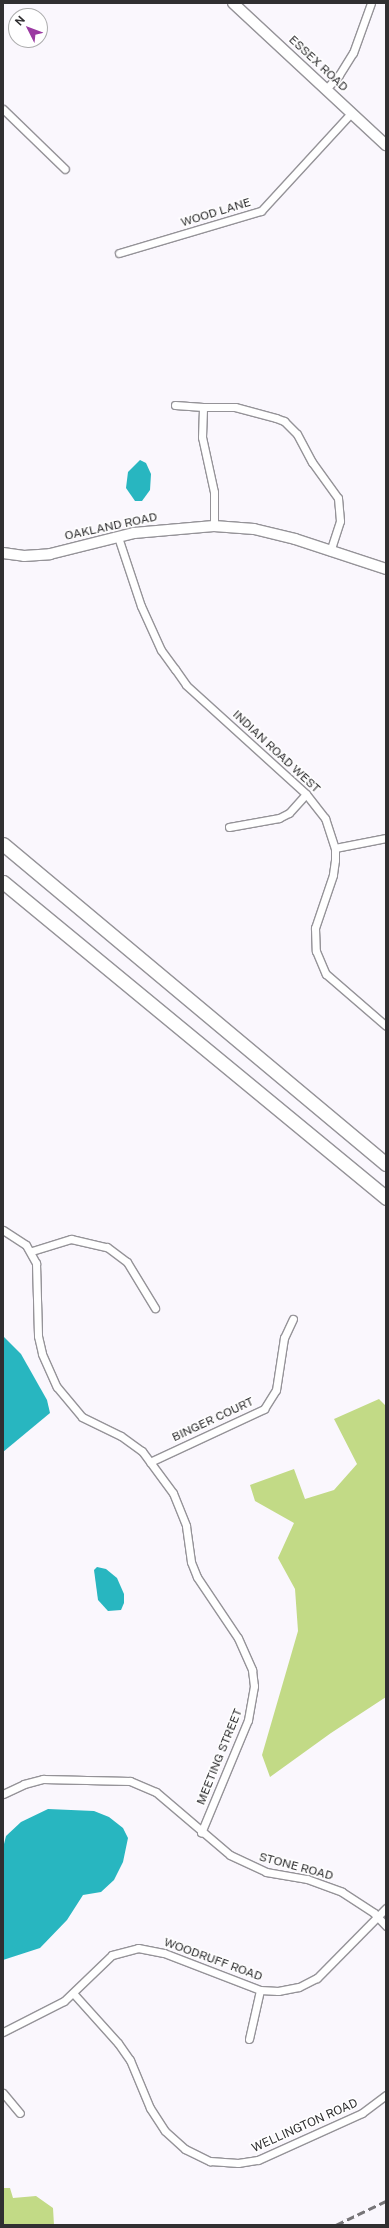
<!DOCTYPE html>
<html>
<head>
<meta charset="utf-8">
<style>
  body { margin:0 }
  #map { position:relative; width:389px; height:2228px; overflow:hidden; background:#faf7fd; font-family:"Public Sans",sans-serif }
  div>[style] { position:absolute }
  .green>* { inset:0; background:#c2da86 }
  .water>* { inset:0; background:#28b6c0 }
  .roads { filter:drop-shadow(1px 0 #959398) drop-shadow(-1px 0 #959398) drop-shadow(0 1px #959398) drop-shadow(0 -1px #959398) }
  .street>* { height:7px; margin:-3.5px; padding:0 3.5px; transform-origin:3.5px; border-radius:3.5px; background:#fff }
  .secondary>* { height:10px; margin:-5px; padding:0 5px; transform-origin:5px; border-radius:5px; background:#fff }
  .highway>* { height:13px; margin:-6.5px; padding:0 6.5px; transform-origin:6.5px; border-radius:6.5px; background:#fff }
  .rail>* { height:2.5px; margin-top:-1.25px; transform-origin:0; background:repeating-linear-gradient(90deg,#777578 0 8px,transparent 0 12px) }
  span { translate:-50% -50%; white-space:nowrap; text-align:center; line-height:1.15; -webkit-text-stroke:3px #fff; paint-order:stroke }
  .street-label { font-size:12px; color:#302f31 }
  .frame { position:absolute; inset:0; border:4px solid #302f31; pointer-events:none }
  .north { position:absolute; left:8px; top:8px; width:40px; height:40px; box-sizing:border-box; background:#fff; border:1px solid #acacad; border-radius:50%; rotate:312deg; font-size:11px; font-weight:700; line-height:16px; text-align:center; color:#302f31 }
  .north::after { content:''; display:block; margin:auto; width:14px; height:18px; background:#9b3aa2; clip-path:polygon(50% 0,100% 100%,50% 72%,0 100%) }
</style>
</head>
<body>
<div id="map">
  <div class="green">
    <i style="clip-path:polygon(379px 1399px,386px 1406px,386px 1697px,331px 1733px,270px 1777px,262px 1755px,298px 1631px,295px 1589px,278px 1558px,294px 1523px,255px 1501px,250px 1485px,294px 1469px,305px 1499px,334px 1490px,357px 1464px,334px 1419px)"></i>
    <i style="clip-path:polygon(3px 2188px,10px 2188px,13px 2198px,36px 2196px,53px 2208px,54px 2225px,3px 2225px)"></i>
  </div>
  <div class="water">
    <i style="clip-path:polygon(140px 460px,146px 463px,151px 474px,150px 490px,142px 501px,135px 501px,126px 488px,128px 472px)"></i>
    <i style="clip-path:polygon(3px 1336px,21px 1354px,47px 1400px,50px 1413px,3px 1452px)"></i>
    <i style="clip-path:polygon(97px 1567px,106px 1569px,117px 1578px,124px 1594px,124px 1603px,121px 1610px,108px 1611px,98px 1600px,94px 1570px)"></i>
    <i style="clip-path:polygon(48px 1809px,94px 1811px,109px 1817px,123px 1828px,128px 1838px,123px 1862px,114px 1880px,101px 1892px,83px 1895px,67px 1920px,40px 1948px,3px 1960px,3px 1848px,6px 1836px,21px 1822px)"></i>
  </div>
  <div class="roads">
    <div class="street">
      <i style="left:326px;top:89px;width:19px;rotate:-47deg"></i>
      <i style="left:339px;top:75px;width:26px;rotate:-58deg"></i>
      <i style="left:353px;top:53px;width:53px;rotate:-70.2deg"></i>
      <i style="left:3px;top:109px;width:86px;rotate:44.1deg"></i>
      <i style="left:119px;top:253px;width:148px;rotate:-16.5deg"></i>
      <i style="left:261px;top:211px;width:133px;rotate:-47.4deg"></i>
      <i style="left:175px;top:405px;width:28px;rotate:4deg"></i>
      <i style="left:214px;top:526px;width:34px;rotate:-90deg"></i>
      <i style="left:214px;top:492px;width:56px;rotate:-102.3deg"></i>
      <i style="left:202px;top:437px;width:30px;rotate:-88deg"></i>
      <i style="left:203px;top:407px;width:32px"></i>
      <i style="left:235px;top:407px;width:42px;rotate:15deg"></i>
      <i style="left:276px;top:418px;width:9px;rotate:21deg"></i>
      <i style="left:284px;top:421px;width:18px;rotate:45deg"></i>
      <i style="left:297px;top:434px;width:32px;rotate:62deg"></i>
      <i style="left:312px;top:462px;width:44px;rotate:54.2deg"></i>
      <i style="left:338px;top:498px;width:23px;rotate:85deg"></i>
      <i style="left:340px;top:521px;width:32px;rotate:108deg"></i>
      <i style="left:118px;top:537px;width:73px;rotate:71.6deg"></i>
      <i style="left:141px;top:606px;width:48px;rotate:65.6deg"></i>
      <i style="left:161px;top:650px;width:24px;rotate:54deg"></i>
      <i style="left:175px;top:669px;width:19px;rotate:55deg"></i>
      <i style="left:186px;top:685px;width:162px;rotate:42.2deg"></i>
      <i style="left:306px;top:794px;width:31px;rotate:52deg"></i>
      <i style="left:325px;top:818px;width:32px;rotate:72deg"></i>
      <i style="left:335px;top:848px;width:12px;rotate:90deg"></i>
      <i style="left:335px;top:860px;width:15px;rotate:98deg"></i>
      <i style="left:333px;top:875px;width:56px;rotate:108.8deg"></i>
      <i style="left:315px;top:928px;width:23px;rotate:88deg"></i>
      <i style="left:316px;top:951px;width:25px;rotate:67deg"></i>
      <i style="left:326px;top:974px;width:79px;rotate:40.9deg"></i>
      <i style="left:229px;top:827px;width:51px;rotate:-10.2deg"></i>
      <i style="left:279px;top:818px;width:11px;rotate:-27deg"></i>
      <i style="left:289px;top:813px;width:25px;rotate:-48deg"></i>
      <i style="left:335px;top:848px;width:52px;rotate:-11.1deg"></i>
      <i style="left:3px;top:1230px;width:27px;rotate:33deg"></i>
      <i style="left:26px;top:1245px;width:21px;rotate:61deg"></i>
      <i style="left:36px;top:1263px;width:73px;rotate:88.4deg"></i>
      <i style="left:38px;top:1336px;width:18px;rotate:77deg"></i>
      <i style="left:42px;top:1354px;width:36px;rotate:66deg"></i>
      <i style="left:57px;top:1387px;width:39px;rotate:50deg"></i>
      <i style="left:82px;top:1417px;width:43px;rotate:26deg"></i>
      <i style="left:121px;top:1436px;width:26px;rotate:36deg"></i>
      <i style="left:142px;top:1451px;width:52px;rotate:53.6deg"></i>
      <i style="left:173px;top:1493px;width:35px;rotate:68deg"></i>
      <i style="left:186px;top:1526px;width:36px;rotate:82deg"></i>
      <i style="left:191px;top:1562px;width:16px;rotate:68deg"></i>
      <i style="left:197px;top:1577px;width:73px;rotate:56.1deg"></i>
      <i style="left:238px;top:1638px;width:35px;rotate:66deg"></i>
      <i style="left:252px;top:1670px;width:16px;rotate:83deg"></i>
      <i style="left:254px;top:1686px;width:35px;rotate:100deg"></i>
      <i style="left:248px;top:1720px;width:122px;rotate:112.6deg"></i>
      <i style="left:32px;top:1251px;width:41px;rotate:-17.1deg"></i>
      <i style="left:71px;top:1239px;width:37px;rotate:13deg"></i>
      <i style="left:107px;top:1247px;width:25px;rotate:37deg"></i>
      <i style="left:127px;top:1262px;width:54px;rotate:58.7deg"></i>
      <i style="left:150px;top:1462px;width:126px;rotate:-24.9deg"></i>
      <i style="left:264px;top:1409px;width:22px;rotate:-58deg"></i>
      <i style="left:276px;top:1390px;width:53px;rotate:-81.3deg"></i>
      <i style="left:284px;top:1338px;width:21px;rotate:-65deg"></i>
      <i style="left:3px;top:1794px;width:23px;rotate:-25deg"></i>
      <i style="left:24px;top:1784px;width:20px;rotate:-15deg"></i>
      <i style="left:43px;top:1779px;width:87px;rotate:1.3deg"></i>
      <i style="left:130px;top:1781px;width:28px;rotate:23deg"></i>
      <i style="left:156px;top:1792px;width:97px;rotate:40.4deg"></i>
      <i style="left:230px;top:1855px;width:40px;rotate:25deg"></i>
      <i style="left:266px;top:1872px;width:42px;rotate:9.7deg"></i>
      <i style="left:307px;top:1879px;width:37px;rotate:20deg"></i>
      <i style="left:342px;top:1892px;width:38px;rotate:33deg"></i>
      <i style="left:374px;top:1913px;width:18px;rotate:47deg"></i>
      <i style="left:73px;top:1993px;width:67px;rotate:48deg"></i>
      <i style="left:118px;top:2043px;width:21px;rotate:55deg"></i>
      <i style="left:130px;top:2060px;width:52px;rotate:67.4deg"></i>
      <i style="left:150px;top:2108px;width:27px;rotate:57deg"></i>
      <i style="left:165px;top:2131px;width:27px;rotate:42deg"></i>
      <i style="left:185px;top:2149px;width:28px;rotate:26deg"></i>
      <i style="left:210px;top:2161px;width:28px;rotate:4deg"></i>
      <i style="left:238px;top:2163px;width:20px;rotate:-9deg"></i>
      <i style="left:258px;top:2160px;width:114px;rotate:-24.3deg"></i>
      <i style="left:362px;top:2113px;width:30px;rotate:-37deg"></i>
      <i style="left:3px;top:2032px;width:68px;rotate:-26.9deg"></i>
      <i style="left:64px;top:2001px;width:66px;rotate:-43.8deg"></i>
      <i style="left:112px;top:1955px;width:27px;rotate:-15deg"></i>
      <i style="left:138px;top:1948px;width:26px;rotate:11deg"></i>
      <i style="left:164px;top:1953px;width:103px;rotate:21.1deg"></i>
      <i style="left:260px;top:1990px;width:18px;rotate:3deg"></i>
      <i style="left:278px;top:1991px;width:21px;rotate:-11deg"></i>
      <i style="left:299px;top:1987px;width:20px;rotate:-27deg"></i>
      <i style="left:317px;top:1978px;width:98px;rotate:-45.4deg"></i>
      <i style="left:249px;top:2039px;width:50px;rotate:-77.3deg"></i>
      <i style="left:3px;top:2093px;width:26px;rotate:50deg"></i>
    </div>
    <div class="secondary">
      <i style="left:233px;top:3px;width:209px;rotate:42.9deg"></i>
      <i style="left:3px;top:553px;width:21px;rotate:8deg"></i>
      <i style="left:24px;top:556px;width:26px;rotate:-4deg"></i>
      <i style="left:50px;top:554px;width:87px;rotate:-14deg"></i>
      <i style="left:134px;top:533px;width:80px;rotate:-5deg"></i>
      <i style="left:214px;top:526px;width:40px;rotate:4.3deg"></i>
      <i style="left:254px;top:529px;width:42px;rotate:13.7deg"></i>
      <i style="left:295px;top:539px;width:96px;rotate:18.2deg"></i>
    </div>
    <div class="highway">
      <i style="left:3px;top:844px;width:499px;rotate:39.9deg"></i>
      <i style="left:3px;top:882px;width:497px;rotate:39.5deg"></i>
    </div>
  </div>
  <div class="rail">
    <i style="left:336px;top:2225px;width:55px;rotate:-25.6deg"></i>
  </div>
  <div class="street-label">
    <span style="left:318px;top:64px;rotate:43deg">ESSEX ROAD</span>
    <span style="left:216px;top:213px;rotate:-17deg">WOOD LANE</span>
    <span style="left:111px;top:527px;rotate:-12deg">OAKLAND ROAD</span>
    <span style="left:276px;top:752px;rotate:43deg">INDIAN ROAD WEST</span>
    <span style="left:213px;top:1420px;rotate:-25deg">BINGER COURT</span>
    <span style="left:220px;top:1757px;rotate:-68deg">MEETING STREET</span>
    <span style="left:296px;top:1867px;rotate:15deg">STONE ROAD</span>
    <span style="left:213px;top:1960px;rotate:20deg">WOODRUFF ROAD</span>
    <span style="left:305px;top:2126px;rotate:-24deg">WELLINGTON ROAD</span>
  </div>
  <div class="frame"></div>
  <div class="north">N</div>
</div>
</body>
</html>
